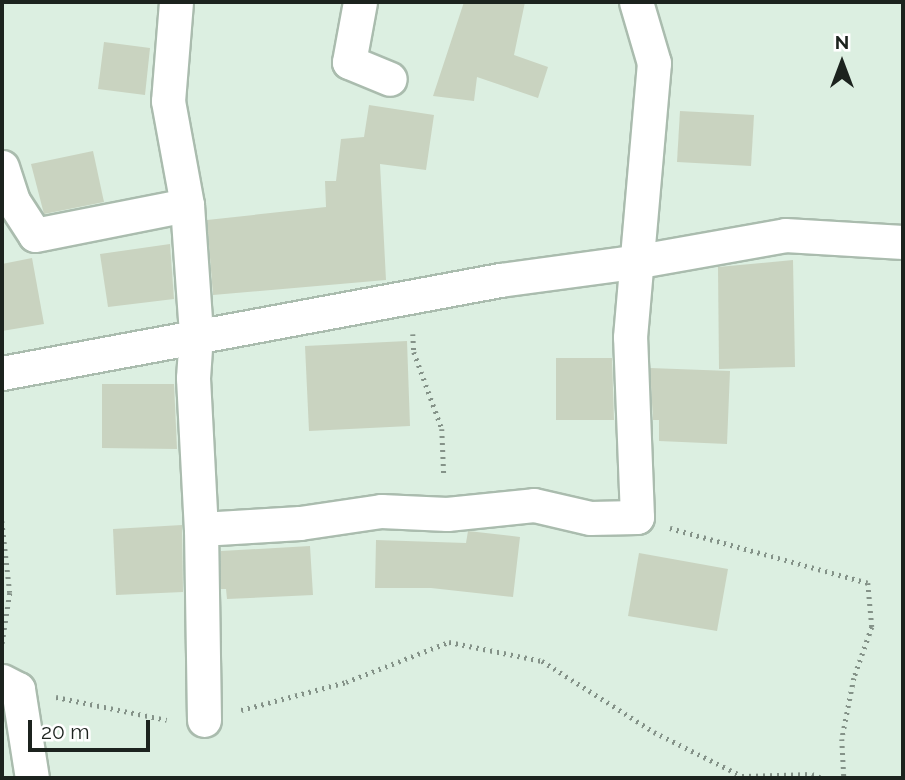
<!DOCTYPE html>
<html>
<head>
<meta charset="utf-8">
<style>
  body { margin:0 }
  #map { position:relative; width:905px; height:780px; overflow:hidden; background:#dcefe1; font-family:Raleway,sans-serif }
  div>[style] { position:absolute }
  .building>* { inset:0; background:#c9d3c0 }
  .path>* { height:4.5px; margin-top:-2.25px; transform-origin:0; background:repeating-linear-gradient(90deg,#849288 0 2px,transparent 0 7px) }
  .roads { filter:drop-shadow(2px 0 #aabcae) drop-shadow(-2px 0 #aabcae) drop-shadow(0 2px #aabcae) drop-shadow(0 -2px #aabcae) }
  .minor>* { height:33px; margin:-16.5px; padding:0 16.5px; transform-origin:16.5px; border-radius:16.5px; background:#fff }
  span { translate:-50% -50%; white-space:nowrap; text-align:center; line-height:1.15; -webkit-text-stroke:6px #fff; paint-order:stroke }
  .frame { position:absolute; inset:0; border:4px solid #1c231e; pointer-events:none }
  .north { position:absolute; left:807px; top:28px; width:70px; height:70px; -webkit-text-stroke:5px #fff; paint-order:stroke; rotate:0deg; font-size:19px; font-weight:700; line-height:28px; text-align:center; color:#1c231e }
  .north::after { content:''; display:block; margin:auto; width:24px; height:32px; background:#1c231e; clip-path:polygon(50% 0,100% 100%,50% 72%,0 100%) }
  .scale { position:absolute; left:28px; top:720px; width:122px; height:32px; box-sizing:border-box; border:4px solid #1c231e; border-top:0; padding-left:9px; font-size:21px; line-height:24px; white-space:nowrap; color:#1c231e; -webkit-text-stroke:5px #fff; paint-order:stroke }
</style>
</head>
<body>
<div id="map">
  <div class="building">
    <i style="clip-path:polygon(464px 2px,525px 2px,514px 55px,548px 67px,538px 98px,477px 77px,474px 101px,433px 96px)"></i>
    <i style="clip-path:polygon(104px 42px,150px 48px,145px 95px,98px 89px)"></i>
    <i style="clip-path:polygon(369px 105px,434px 115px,426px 170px,380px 164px,386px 280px,213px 295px,207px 220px,326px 207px,325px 181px,336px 181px,341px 139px,364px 137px)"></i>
    <i style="clip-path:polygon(680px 111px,754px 115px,751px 166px,677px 162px)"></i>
    <i style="clip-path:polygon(93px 151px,104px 202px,44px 214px,31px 164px)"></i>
    <i style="clip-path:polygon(170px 244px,174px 299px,108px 307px,100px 254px)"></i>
    <i style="clip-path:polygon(32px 258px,44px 324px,2px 331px,2px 264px)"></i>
    <i style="clip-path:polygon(793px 260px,795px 367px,719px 369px,718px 267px)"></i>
    <i style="clip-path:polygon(407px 341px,410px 426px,309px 431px,305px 346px)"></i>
    <i style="clip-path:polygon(556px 358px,612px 358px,614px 420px,556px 420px)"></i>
    <i style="clip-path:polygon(650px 368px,730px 371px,727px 444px,659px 441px,659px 420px,653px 420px)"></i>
    <i style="clip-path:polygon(102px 384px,174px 384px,177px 449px,102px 448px)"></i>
    <i style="clip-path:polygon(182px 525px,183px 592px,116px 595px,113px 529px)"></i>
    <i style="clip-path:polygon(468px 531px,520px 537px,513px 597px,431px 588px,375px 588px,376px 540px,466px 543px)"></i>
    <i style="clip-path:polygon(310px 546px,313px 595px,227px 599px,226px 589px,221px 589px,221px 551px)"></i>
    <i style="clip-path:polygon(639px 553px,728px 569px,717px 631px,628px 616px)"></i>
  </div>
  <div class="path">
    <i style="left:413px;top:334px;width:18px;rotate:87deg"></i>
    <i style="left:414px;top:352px;width:82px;rotate:70deg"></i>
    <i style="left:442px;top:429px;width:48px;rotate:87.6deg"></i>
    <i style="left:2px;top:521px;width:72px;rotate:83.7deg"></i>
    <i style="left:10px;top:593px;width:53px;rotate:98.7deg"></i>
    <i style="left:670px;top:528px;width:205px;rotate:15.5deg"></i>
    <i style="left:868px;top:583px;width:44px;rotate:84.8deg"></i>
    <i style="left:872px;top:627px;width:54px;rotate:109.4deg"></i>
    <i style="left:854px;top:678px;width:62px;rotate:101.1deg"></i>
    <i style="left:842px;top:739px;width:39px;rotate:87deg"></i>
    <i style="left:56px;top:697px;width:113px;rotate:11.7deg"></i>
    <i style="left:241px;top:710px;width:109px;rotate:-14.9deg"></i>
    <i style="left:346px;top:682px;width:110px;rotate:-21.2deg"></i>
    <i style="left:449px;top:642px;width:95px;rotate:11.5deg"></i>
    <i style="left:542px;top:661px;width:133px;rotate:32.4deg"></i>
    <i style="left:654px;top:732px;width:98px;rotate:26.6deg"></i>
    <i style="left:742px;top:776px;width:70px;rotate:-1.6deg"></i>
    <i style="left:812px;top:774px;width:11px;rotate:22deg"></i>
  </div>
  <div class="roads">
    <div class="minor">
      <i style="left:176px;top:2px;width:99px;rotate:94.6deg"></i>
      <i style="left:168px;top:101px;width:106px;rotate:79.6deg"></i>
      <i style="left:187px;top:205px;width:129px;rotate:86deg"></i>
      <i style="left:196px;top:334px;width:44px;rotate:93.9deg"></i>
      <i style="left:193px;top:378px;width:151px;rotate:87deg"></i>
      <i style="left:201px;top:529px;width:191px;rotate:89.1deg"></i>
      <i style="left:360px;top:2px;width:61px;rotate:100.4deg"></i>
      <i style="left:349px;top:62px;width:44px;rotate:22.5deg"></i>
      <i style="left:2px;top:167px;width:36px;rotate:72deg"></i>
      <i style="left:13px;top:201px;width:40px;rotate:57.1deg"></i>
      <i style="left:35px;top:235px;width:155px;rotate:-11.2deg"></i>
      <i style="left:2px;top:373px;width:507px;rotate:-10.58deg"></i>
      <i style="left:500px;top:280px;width:135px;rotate:-7.7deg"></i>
      <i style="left:634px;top:262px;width:153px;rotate:-10.1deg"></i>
      <i style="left:785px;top:235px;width:118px;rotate:3.4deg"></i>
      <i style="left:201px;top:529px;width:99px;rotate:-3.5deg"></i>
      <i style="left:300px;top:523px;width:82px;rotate:-8.4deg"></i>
      <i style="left:381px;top:511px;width:66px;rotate:2.6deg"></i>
      <i style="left:447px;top:514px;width:87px;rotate:-5.9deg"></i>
      <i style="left:534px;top:505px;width:57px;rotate:13.1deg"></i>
      <i style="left:590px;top:518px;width:47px;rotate:-1.2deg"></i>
      <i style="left:637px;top:517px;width:180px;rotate:-92.2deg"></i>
      <i style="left:630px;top:337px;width:275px;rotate:-85deg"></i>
      <i style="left:654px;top:63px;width:64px;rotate:-106.4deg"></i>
      <i style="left:2px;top:681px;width:18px;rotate:27deg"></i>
      <i style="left:18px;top:689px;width:90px;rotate:81.1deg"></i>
    </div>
  </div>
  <div class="frame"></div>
  <div class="north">N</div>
  <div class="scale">20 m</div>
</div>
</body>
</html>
